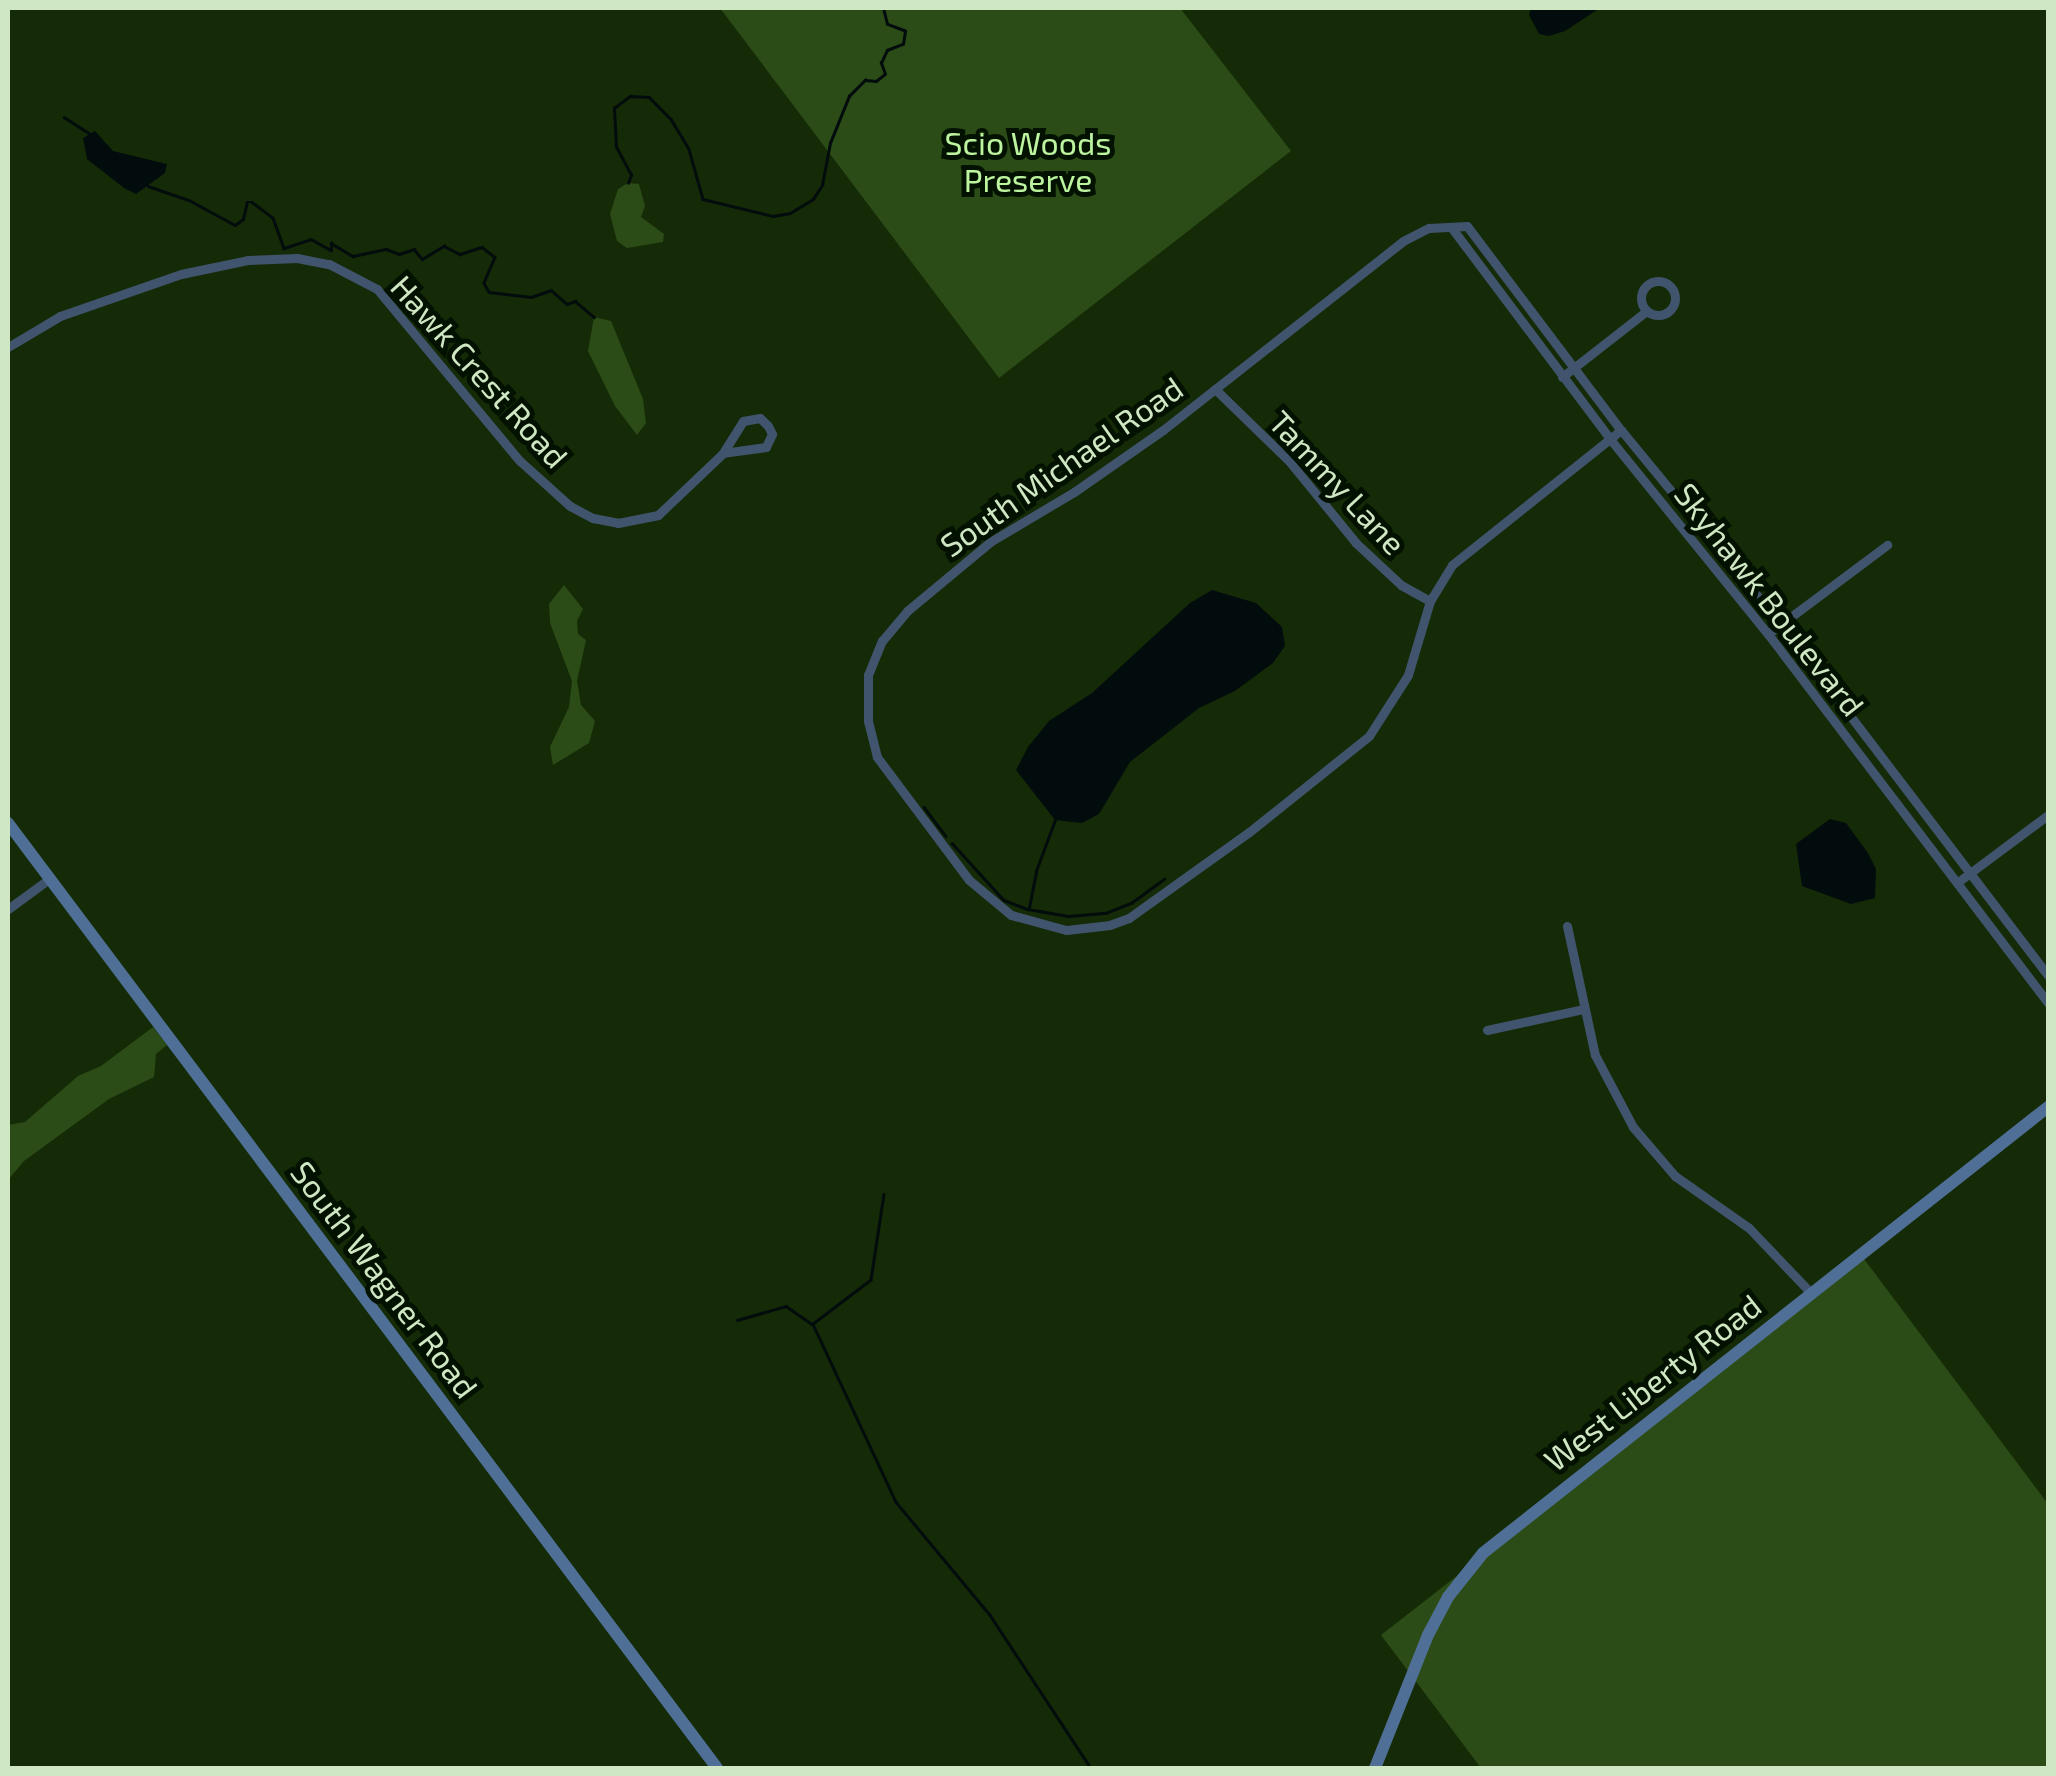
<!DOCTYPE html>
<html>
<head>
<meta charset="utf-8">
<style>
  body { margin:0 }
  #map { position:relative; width:2056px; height:1776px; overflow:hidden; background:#152b07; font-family:"Exo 2",sans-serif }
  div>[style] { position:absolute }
  .green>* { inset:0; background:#2b4c16 }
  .water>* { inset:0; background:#020c0c }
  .stream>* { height:2.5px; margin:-1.25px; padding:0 1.25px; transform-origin:1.25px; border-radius:1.25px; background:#020c0c }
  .minor>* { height:9px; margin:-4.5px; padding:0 4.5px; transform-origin:4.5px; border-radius:4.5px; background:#41546e }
  .minor>.ring { margin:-4.5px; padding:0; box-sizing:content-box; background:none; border:9px solid #41546e; border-radius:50% }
  .secondary>* { height:12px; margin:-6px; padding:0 6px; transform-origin:6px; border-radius:6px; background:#506f97 }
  span { translate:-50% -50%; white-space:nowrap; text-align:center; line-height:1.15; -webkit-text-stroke:10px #031200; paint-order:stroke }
  .park-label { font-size:32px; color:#bcf49f }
  .street-label { font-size:32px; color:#cfe7c3 }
  .frame { position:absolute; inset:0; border:10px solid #cfe7c3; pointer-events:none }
</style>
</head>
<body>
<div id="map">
  <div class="green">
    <i style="clip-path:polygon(720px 8px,1180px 8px,1291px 151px,999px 378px)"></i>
    <i style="clip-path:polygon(628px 183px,639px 184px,645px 206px,641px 217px,664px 234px,663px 242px,627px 248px,617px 241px,610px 214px,618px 189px)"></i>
    <i style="clip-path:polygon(594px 317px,611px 321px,643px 399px,646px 423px,637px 435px,615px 406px,588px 351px)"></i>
    <i style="clip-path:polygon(564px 585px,583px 609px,577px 621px,578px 634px,586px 640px,577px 681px,581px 705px,595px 721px,589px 743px,553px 765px,550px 747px,569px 707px,572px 681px,550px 623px,549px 604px)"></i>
    <i style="clip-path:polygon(153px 1027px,167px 1045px,156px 1054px,154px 1077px,109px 1099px,24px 1161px,8px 1180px,8px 1125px,25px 1122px,78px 1076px,101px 1066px)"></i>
    <i style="clip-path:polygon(1864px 1259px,2048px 1504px,2048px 1768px,1481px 1768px,1381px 1635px)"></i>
  </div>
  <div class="water">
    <i style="clip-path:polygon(1531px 8px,1600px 8px,1565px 31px,1549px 36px,1539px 34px,1529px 15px)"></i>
    <i style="clip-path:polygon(95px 131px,113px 151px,167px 164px,165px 173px,136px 194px,124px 188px,87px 159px,83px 138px)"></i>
    <i style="clip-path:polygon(1212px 590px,1256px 603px,1282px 627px,1285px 646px,1273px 663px,1235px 691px,1199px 708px,1130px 762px,1099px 814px,1082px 823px,1055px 820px,1016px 770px,1028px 747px,1049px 721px,1092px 693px,1190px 603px)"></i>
    <i style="clip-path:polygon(1830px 819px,1846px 823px,1868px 853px,1876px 869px,1875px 898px,1851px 904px,1802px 886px,1796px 844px)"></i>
  </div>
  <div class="stream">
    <i style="left:64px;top:117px;width:31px;rotate:33deg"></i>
    <i style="left:628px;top:183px;width:9px;rotate:-69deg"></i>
    <i style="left:631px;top:175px;width:32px;rotate:-118deg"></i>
    <i style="left:616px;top:147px;width:39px;rotate:-93deg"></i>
    <i style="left:614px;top:108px;width:20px;rotate:-37deg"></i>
    <i style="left:630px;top:96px;width:19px;rotate:3deg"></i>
    <i style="left:649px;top:97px;width:31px;rotate:45deg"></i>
    <i style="left:671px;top:119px;width:35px;rotate:59deg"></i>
    <i style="left:689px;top:149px;width:52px;rotate:74.4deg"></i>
    <i style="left:703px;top:199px;width:72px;rotate:13.7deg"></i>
    <i style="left:773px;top:216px;width:17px;rotate:-10deg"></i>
    <i style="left:790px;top:213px;width:27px;rotate:-31deg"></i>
    <i style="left:813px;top:199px;width:17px;rotate:-57deg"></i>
    <i style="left:822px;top:185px;width:43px;rotate:-79.2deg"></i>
    <i style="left:830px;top:143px;width:51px;rotate:-68deg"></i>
    <i style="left:849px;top:96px;width:23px;rotate:-45deg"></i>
    <i style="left:865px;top:80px;width:11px;rotate:5deg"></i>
    <i style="left:876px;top:81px;width:11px;rotate:-38deg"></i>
    <i style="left:885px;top:74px;width:12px;rotate:-110deg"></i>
    <i style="left:881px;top:63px;width:14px;rotate:-65deg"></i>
    <i style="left:887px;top:50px;width:17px;rotate:-21deg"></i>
    <i style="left:903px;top:44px;width:13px;rotate:-81deg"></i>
    <i style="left:905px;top:31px;width:19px;rotate:-159deg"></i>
    <i style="left:887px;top:24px;width:16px;rotate:-104deg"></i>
    <i style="left:148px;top:186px;width:43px;rotate:18.9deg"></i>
    <i style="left:189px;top:200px;width:52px;rotate:28.5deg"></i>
    <i style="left:235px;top:225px;width:10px;rotate:-37deg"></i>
    <i style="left:243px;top:219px;width:17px;rotate:-77deg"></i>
    <i style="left:247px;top:202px;width:5px"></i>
    <i style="left:252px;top:202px;width:26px;rotate:37deg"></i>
    <i style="left:273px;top:218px;width:32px;rotate:70deg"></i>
    <i style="left:284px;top:248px;width:28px;rotate:-18deg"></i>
    <i style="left:311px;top:239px;width:23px;rotate:29deg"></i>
    <i style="left:331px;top:250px;width:7px;rotate:-90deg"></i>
    <i style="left:331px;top:243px;width:26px;rotate:31deg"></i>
    <i style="left:353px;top:256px;width:34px;rotate:-12deg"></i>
    <i style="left:386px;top:249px;width:14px;rotate:21deg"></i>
    <i style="left:399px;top:254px;width:16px;rotate:-18deg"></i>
    <i style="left:414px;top:249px;width:13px;rotate:51deg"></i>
    <i style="left:422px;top:259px;width:26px;rotate:-31deg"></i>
    <i style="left:444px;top:246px;width:18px;rotate:27deg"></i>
    <i style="left:460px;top:254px;width:23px;rotate:-18deg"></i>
    <i style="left:482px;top:247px;width:16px;rotate:38deg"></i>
    <i style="left:495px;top:257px;width:28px;rotate:113deg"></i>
    <i style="left:484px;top:283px;width:10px;rotate:61deg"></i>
    <i style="left:489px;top:292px;width:42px;rotate:6.8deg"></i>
    <i style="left:531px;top:297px;width:21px;rotate:-19deg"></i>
    <i style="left:551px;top:290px;width:21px;rotate:41deg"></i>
    <i style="left:567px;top:304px;width:9px;rotate:-21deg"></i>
    <i style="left:575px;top:301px;width:25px;rotate:40deg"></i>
    <i style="left:924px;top:807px;width:36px;rotate:53deg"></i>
    <i style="left:952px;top:843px;width:77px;rotate:47.6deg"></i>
    <i style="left:1004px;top:900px;width:26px;rotate:21deg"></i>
    <i style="left:1028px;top:909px;width:42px;rotate:9.7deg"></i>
    <i style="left:1069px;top:916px;width:37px;rotate:-5deg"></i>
    <i style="left:1106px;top:913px;width:27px;rotate:-22deg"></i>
    <i style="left:1131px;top:903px;width:41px;rotate:-36deg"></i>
    <i style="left:1029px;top:908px;width:38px;rotate:-79deg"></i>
    <i style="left:1036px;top:871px;width:54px;rotate:-69.6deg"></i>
    <i style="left:884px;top:1194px;width:87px;rotate:98.6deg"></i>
    <i style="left:871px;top:1280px;width:73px;rotate:142.8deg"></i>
    <i style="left:813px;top:1324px;width:196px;rotate:65deg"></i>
    <i style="left:896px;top:1502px;width:147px;rotate:50.2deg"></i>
    <i style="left:990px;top:1615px;width:183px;rotate:56.6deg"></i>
    <i style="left:737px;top:1320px;width:51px;rotate:-15.9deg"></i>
    <i style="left:786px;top:1306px;width:32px;rotate:35deg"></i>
  </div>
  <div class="minor">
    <i style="left:1451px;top:227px;width:265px;rotate:53.1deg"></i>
    <i style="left:1610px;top:439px;width:251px;rotate:51deg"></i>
    <i style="left:1768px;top:634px;width:463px;rotate:52.8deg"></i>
    <i class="ring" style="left:1641px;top:281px;width:25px;height:25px"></i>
    <i style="left:8px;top:347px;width:61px;rotate:-30.8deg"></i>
    <i style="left:60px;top:316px;width:128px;rotate:-19.1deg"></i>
    <i style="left:181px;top:274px;width:68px;rotate:-11.8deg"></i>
    <i style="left:248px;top:260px;width:49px;rotate:-2.3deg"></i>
    <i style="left:297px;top:258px;width:33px;rotate:11deg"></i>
    <i style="left:329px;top:264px;width:54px;rotate:27.5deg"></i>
    <i style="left:377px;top:289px;width:224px;rotate:50.3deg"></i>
    <i style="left:520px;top:461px;width:67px;rotate:42deg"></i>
    <i style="left:570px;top:506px;width:26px;rotate:28deg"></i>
    <i style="left:593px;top:518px;width:25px;rotate:11deg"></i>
    <i style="left:618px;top:523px;width:41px;rotate:-11.3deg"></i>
    <i style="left:658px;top:515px;width:90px;rotate:-43.6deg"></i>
    <i style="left:723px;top:453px;width:38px;rotate:-58deg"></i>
    <i style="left:743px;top:421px;width:17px;rotate:-10deg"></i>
    <i style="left:760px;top:418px;width:11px;rotate:45deg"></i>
    <i style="left:768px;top:426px;width:9px;rotate:63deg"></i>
    <i style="left:772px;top:434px;width:14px;rotate:115deg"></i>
    <i style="left:766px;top:447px;width:43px;rotate:172.1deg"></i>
    <i style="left:1562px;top:377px;width:104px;rotate:-38deg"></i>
    <i style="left:1215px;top:389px;width:103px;rotate:44.2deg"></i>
    <i style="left:1289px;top:461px;width:106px;rotate:50.7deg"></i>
    <i style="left:1356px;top:543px;width:62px;rotate:43deg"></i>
    <i style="left:1401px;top:585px;width:33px;rotate:29deg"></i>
    <i style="left:1621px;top:430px;width:216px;rotate:141.4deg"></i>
    <i style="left:1452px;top:565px;width:42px;rotate:121.4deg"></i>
    <i style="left:1430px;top:601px;width:77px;rotate:106.6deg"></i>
    <i style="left:1408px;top:675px;width:72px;rotate:122.6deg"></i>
    <i style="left:1369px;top:736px;width:154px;rotate:141.3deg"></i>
    <i style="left:1249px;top:832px;width:148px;rotate:144.4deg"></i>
    <i style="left:1129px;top:918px;width:20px;rotate:160deg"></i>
    <i style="left:1110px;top:925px;width:44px;rotate:173.5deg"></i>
    <i style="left:1066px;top:930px;width:57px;rotate:-164.7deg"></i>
    <i style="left:1011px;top:915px;width:55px;rotate:-140.2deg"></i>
    <i style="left:969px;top:880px;width:154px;rotate:-126.8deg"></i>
    <i style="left:877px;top:757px;width:37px;rotate:-104deg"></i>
    <i style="left:868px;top:721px;width:46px;rotate:-90deg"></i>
    <i style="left:868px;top:675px;width:37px;rotate:-68deg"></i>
    <i style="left:882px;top:641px;width:39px;rotate:-50deg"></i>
    <i style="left:907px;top:611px;width:108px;rotate:-39.7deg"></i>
    <i style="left:990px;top:542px;width:98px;rotate:-30.8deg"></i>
    <i style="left:1074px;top:492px;width:108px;rotate:-34.9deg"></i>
    <i style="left:1163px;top:430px;width:305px;rotate:-38.2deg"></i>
    <i style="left:1403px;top:241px;width:29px;rotate:-27deg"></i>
    <i style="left:1429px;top:228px;width:38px;rotate:-3deg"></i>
    <i style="left:1467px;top:226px;width:256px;rotate:53deg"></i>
    <i style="left:1621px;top:430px;width:252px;rotate:50.6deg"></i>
    <i style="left:1781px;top:625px;width:440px;rotate:52.7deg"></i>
    <i style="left:1768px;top:634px;width:149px;rotate:-36.8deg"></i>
    <i style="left:1958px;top:882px;width:112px;rotate:-36.7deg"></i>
    <i style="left:8px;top:909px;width:51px;rotate:-36.2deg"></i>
    <i style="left:1567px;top:926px;width:132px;rotate:77.8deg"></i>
    <i style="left:1595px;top:1055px;width:81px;rotate:62.2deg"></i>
    <i style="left:1633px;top:1127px;width:65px;rotate:49.4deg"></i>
    <i style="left:1675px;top:1176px;width:90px;rotate:35.1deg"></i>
    <i style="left:1749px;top:1228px;width:88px;rotate:46.4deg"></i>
    <i style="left:1487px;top:1030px;width:98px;rotate:-12.3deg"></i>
  </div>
  <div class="secondary">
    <i style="left:8px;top:823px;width:1181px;rotate:53.12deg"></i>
    <i style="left:1375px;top:1768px;width:143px;rotate:-68.3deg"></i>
    <i style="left:1428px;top:1635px;width:43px;rotate:-62.2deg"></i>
    <i style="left:1448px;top:1597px;width:56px;rotate:-51.5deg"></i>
    <i style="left:1483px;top:1553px;width:720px;rotate:-38.29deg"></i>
  </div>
  <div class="park-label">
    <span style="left:1028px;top:161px">Scio Woods<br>Preserve</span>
  </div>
  <div class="street-label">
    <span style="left:480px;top:371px;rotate:48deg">Hawk Crest Road</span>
    <span style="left:1061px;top:466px;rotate:-35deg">South Michael Road</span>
    <span style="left:1338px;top:482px;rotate:47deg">Tammy Lane</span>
    <span style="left:1770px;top:599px;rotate:52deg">Skyhawk Boulevard</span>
    <span style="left:385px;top:1279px;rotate:53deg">South Wagner Road</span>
    <span style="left:1652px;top:1382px;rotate:-38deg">West Liberty Road</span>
  </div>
  <div class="frame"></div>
</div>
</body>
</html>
